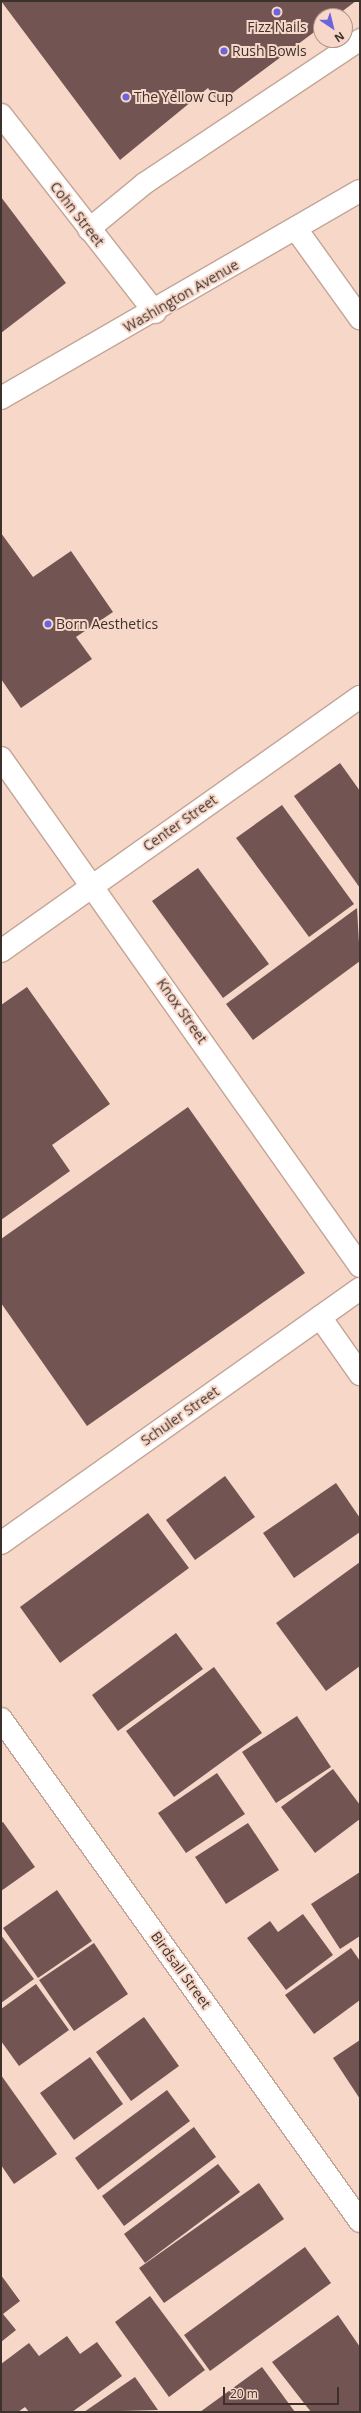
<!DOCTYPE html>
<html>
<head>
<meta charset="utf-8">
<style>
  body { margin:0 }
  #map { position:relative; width:361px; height:2413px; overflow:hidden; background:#f7d7c8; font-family:"Open Sans",sans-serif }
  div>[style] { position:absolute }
  .building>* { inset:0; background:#725453 }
  .roads { filter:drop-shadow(1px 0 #c3a597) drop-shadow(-1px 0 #c3a597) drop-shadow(0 1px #c3a597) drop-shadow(0 -1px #c3a597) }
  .lane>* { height:21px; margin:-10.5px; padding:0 10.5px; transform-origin:10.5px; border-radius:10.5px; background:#fff }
  .street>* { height:22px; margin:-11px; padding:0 11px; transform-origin:11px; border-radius:11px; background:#fff }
  .secondary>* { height:22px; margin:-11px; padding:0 11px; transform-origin:11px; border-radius:11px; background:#fff }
  .dots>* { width:11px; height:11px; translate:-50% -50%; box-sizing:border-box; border:2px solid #f7d7c8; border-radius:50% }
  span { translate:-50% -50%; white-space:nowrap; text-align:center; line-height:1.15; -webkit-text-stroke:4px #f7d7c8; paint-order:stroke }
  .poi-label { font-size:14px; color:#3d312c }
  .left { translate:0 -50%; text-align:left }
  .street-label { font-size:14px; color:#3d312c }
  .frame { position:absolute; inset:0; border:2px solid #3d312c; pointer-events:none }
  .north { position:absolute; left:313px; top:8px; width:40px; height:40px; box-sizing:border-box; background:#f7d7c8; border:1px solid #ad958a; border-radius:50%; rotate:145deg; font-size:11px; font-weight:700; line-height:16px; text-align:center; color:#3d312c }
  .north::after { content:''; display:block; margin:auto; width:14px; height:18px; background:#6b64dd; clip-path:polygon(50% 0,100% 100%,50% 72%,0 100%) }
  .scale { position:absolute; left:223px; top:2387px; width:116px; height:18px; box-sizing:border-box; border:2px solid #3d312c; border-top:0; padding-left:5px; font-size:12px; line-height:14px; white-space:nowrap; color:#3d312c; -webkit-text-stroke:3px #f7d7c8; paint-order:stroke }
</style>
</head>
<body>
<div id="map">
  <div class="building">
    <i style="clip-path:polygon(1px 1px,356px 1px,336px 16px,321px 16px,321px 27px,219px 103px,208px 88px,120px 160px)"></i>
    <i style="clip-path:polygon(1px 197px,66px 283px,1px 333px)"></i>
    <i style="clip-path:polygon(1px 533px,33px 577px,71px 551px,113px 612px,76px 637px,92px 659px,21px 708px,1px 679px)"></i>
    <i style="clip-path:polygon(340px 763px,360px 791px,360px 888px,294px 796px)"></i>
    <i style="clip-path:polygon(282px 805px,354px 904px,309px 937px,236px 838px)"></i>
    <i style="clip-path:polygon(198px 868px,269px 964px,223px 998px,152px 901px)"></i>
    <i style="clip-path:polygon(357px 908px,360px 961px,253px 1040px,226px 1004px)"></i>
    <i style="clip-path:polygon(27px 987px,110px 1104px,52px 1145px,70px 1171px,1px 1220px,1px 1005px)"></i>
    <i style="clip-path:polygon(188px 1107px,305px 1273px,87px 1426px,1px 1303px,1px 1239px)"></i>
    <i style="clip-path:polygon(225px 1476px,255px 1517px,195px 1560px,166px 1520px)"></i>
    <i style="clip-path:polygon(336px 1483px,360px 1518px,360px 1532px,294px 1578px,263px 1533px)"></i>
    <i style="clip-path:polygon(148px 1513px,189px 1568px,60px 1663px,20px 1607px)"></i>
    <i style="clip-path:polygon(360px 1562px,360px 1666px,326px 1691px,276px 1623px)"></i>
    <i style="clip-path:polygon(176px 1633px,203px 1669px,118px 1731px,92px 1695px)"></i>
    <i style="clip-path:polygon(214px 1667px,262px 1733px,174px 1797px,126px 1731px)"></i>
    <i style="clip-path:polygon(297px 1716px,331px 1767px,276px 1803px,242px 1752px)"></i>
    <i style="clip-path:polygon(333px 1769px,360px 1805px,360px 1819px,315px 1853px,281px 1807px)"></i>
    <i style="clip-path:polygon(217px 1773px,245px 1814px,186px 1853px,158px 1813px)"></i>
    <i style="clip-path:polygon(3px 1822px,35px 1867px,1px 1891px,1px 1823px)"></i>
    <i style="clip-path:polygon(248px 1823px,279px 1870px,226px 1904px,195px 1857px)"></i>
    <i style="clip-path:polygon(360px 1872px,360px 1936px,340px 1949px,311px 1904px)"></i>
    <i style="clip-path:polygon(57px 1890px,92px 1941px,38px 1978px,3px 1928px)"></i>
    <i style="clip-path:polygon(303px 1914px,333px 1955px,286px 1990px,247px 1938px,270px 1921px,278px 1932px)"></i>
    <i style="clip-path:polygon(1px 1935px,34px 1979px,1px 2003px)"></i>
    <i style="clip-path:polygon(94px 1943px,128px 1994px,74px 2031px,39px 1980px)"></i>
    <i style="clip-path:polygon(351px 1948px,360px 1961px,360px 2000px,314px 2034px,285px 1995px)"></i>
    <i style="clip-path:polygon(36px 1984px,69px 2030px,19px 2066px,1px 2041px,1px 2009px)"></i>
    <i style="clip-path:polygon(144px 2017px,179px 2066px,131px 2101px,96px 2052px)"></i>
    <i style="clip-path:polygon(360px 2040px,360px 2099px,333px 2058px)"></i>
    <i style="clip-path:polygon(90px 2057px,123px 2104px,74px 2140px,40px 2093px)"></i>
    <i style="clip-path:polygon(1px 2075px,57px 2154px,14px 2184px,1px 2165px)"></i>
    <i style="clip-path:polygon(167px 2090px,190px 2121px,98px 2190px,75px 2158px)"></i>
    <i style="clip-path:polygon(194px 2127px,216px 2157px,124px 2226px,102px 2196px)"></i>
    <i style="clip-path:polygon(218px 2164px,240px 2192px,145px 2263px,124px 2234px)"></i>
    <i style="clip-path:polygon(259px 2183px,284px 2219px,164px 2303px,139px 2268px)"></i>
    <i style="clip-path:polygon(305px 2247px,331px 2283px,210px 2371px,184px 2335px)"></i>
    <i style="clip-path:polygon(1px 2275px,20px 2301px,3px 2314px,16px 2330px,1px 2342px)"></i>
    <i style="clip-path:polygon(150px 2296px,205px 2370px,169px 2397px,115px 2322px)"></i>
    <i style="clip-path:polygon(338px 2315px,360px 2347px,360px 2412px,311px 2412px,272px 2362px)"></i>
    <i style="clip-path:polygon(67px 2336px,80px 2354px,97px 2342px,122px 2376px,72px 2412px,29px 2412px,25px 2407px,18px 2412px,1px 2412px,1px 2364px,29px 2343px,39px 2356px)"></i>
    <i style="clip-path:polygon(262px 2367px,295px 2412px,200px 2412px)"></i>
    <i style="clip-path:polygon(135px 2377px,158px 2410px,84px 2412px)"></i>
  </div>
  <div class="roads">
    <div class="lane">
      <i style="left:88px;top:229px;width:72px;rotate:-39.4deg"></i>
      <i style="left:144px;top:183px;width:260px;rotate:-33.7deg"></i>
    </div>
    <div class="street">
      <i style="left:1px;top:115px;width:250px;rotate:52deg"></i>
      <i style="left:296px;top:229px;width:110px;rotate:54.3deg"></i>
      <i style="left:1px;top:758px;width:622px;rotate:54.75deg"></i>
      <i style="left:1px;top:951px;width:440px;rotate:-35.3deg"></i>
      <i style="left:320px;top:1317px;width:70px;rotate:54.9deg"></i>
      <i style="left:1px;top:1543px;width:440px;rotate:-35.3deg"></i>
      <i style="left:1px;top:1719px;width:617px;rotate:54.43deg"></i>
    </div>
    <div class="secondary">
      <i style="left:1px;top:398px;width:414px;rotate:-30deg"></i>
    </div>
  </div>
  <div class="dots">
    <i style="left:277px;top:12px;background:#6b64dd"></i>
    <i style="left:224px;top:51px;background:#6b64dd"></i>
    <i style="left:126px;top:97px;background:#6b64dd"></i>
    <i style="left:48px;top:624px;background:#6b64dd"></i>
  </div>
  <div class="poi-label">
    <span style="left:277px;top:27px">Fizz Nails</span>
    <span class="left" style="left:232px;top:51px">Rush Bowls</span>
    <span class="left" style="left:134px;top:97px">The Yellow Cup</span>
    <span class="left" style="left:56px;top:624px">Born Aesthetics</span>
  </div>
  <div class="street-label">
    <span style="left:77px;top:214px;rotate:52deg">Cohn Street</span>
    <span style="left:181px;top:296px;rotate:-30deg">Washington Avenue</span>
    <span style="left:180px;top:823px;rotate:-35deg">Center Street</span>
    <span style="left:182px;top:1011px;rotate:55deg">Knox Street</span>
    <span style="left:180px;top:1416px;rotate:-35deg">Schuler Street</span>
    <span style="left:181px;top:1970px;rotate:54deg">Birdsall Street</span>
  </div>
  <div class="frame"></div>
  <div class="north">N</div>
  <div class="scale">20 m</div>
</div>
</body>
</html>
